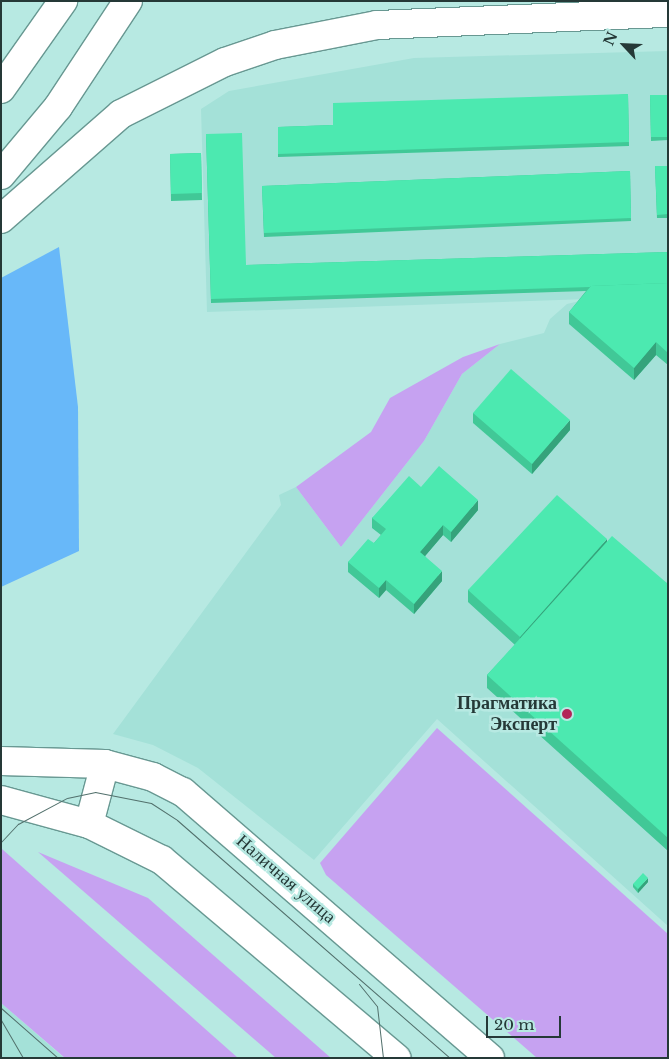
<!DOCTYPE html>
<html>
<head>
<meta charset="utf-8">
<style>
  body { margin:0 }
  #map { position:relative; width:669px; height:1059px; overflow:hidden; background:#b7e9e2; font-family:"Libre Baskerville",serif }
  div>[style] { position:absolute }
  .built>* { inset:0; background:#a4e1d8 }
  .green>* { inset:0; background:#c6a2f1 }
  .water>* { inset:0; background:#68b8f9 }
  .roads { filter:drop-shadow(1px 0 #689892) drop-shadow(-1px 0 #689892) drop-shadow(0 1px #689892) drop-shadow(0 -1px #689892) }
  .minor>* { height:28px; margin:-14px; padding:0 14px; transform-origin:14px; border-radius:14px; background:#fff }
  .major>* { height:28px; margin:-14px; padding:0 14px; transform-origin:14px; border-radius:14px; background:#fff }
  .tram>* { height:1px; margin:-0.5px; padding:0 0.5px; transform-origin:0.5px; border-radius:0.5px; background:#52706c }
  .wall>* { inset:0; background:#41c897 }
  .shaded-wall>* { inset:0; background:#35a37b }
  .building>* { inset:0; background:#4ce9b0 }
  .dots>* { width:14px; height:14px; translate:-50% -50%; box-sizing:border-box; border:2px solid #b7e9e2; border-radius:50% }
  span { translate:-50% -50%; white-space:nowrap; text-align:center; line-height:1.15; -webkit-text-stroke:5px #b7e9e2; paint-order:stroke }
  .poi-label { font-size:18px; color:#253937; font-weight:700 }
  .right { translate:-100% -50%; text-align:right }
  .street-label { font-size:18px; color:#253937 }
  .frame { position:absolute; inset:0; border:2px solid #253937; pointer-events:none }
  .north { position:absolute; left:599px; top:20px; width:50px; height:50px; -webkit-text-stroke:4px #b7e9e2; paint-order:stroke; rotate:295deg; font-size:14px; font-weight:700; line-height:20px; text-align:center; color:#253937 }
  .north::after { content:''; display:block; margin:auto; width:18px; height:22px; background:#253937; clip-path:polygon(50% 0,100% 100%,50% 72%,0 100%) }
  .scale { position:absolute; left:486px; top:1016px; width:75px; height:22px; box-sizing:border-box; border:2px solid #253937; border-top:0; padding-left:6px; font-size:15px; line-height:18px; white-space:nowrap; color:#253937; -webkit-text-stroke:4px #b7e9e2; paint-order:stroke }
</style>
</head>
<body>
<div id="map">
  <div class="built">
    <i style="clip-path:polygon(668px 51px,668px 926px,437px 719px,314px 860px,198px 768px,153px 745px,113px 734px,281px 505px,279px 495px,296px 487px,341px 547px,424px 441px,462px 374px,500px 344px,544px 333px,550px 319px,567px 304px,588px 299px,207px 312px,201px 109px,229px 91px,414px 58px)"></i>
    <i style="clip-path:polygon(1px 1003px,64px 1058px,1px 1058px)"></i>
  </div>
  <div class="green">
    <i style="clip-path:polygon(500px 344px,462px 374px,424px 441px,341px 547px,296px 487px,371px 432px,390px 398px,463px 357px)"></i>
    <i style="clip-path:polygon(437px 728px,668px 934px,668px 1058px,537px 1058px,326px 875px,320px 863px)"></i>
    <i style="clip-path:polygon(2px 849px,238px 1058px,65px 1058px,1px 1003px)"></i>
    <i style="clip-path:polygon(38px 852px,148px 898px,331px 1058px,276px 1058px)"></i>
  </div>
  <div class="water">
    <i style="clip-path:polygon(59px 247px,78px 407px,79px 551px,1px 587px,1px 278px)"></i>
  </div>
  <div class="roads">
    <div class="minor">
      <i style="left:89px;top:824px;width:62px;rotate:-75.1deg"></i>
    </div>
    <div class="major">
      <i style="left:1px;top:89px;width:108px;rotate:-54.8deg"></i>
      <i style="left:1px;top:175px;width:89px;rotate:-50deg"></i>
      <i style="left:58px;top:107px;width:127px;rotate:-56.6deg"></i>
      <i style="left:1px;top:219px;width:159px;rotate:-41.2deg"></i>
      <i style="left:121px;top:114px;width:116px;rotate:-26.6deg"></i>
      <i style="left:225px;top:62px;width:53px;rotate:-18.8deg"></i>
      <i style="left:275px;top:45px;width:104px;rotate:-11.1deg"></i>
      <i style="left:377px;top:25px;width:291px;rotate:-2.4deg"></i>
      <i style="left:1px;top:761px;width:104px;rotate:1.7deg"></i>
      <i style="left:105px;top:764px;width:50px;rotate:15.2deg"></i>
      <i style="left:153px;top:777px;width:34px;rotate:27deg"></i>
      <i style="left:183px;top:792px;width:406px;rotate:40.9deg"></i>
      <i style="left:1px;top:800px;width:91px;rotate:15.3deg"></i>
      <i style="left:89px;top:824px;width:81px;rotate:26.3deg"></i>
      <i style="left:162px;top:860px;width:307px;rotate:40.2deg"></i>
    </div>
  </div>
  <div class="tram">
    <i style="left:1px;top:842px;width:25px;rotate:-47deg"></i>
    <i style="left:18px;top:824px;width:55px;rotate:-28deg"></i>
    <i style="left:67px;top:798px;width:29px;rotate:-12deg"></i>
    <i style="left:95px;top:792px;width:57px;rotate:11.1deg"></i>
    <i style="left:151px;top:803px;width:31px;rotate:33deg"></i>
    <i style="left:177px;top:820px;width:362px;rotate:41.1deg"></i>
    <i style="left:359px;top:984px;width:28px;rotate:51deg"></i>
    <i style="left:377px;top:1006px;width:52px;rotate:83.4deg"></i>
    <i style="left:1px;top:1008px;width:76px;rotate:41.3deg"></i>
    <i style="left:1px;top:1020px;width:44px;rotate:59.9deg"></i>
  </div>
  <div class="wall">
    <i style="clip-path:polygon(628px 94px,629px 146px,278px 157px,278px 127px,333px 125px)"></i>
    <i style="clip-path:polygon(650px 95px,668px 95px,668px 140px,651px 141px)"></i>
    <i style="clip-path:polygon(206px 134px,246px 265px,668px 252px,668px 365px,656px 355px,634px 380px,569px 324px,569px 312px,586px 291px,211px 303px)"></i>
    <i style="clip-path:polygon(201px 153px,202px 200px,171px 201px,170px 154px)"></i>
    <i style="clip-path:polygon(655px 166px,668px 166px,668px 218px,657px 218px)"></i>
    <i style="clip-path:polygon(630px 171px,631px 221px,264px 237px,262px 186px)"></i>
    <i style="clip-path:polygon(473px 413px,570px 430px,532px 474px,473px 423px)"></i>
    <i style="clip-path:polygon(421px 487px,478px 510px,451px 542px,443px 535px,425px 556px,442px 581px,414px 614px,386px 590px,379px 598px,348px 572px,348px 562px,374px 543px,381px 535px,372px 528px,372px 518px)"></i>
    <i style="clip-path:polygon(607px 542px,668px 584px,668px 851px,487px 688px,487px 675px,515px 645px,468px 602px,468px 590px)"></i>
    <i style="clip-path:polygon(648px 882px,638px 893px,633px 887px,633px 884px)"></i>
  </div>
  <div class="shaded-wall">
    <i style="clip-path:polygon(656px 342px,656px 355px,634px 380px,634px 368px)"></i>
    <i style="clip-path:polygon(570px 420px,570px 430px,532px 474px,532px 464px)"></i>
    <i style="clip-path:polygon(478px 500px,478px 510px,451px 542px,451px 532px)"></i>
    <i style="clip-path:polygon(443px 525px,443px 535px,420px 562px,420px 552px)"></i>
    <i style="clip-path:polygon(607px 539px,607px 552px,520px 649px,520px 637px)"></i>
    <i style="clip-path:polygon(442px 571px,442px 581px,414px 614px,414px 604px)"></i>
    <i style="clip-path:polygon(386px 580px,386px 590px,379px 598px,379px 588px)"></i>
    <i style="clip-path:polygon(648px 878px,648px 882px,638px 893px,638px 889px)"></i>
  </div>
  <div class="building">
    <i style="clip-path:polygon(628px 94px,629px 142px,278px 154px,278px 127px,333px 125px,333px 103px)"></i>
    <i style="clip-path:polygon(650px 95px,668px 95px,668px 137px,651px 137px)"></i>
    <i style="clip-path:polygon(242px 133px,246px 265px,668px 252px,668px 283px,591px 286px,590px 287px,211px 299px,206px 134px)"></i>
    <i style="clip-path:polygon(201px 153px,202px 193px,171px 194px,170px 154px)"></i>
    <i style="clip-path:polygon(655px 166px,668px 166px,668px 214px,657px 215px)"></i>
    <i style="clip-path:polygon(630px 171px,631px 218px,264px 233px,262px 186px)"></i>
    <i style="clip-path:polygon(668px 283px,668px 353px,656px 342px,634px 368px,569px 312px,591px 286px)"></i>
    <i style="clip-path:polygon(511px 369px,570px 420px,532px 464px,473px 413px)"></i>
    <i style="clip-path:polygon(439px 466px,478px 500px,451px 532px,443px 525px,420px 552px,442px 571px,414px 604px,386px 580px,379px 588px,348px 562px,368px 539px,374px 543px,386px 529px,372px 518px,409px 476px,421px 487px)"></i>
    <i style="clip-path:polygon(557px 495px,607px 539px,520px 637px,468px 590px)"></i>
    <i style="clip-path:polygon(612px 536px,668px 584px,668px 838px,487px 675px)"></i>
    <i style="clip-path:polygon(643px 873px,648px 878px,638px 889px,633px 884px)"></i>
  </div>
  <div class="dots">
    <i style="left:567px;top:714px;background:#b32559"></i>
  </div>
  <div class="poi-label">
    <span class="right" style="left:557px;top:714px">Прагматика<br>Эксперт</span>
  </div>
  <div class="street-label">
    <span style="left:286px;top:879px;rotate:41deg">Наличная улица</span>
  </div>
  <div class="frame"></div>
  <div class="north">N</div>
  <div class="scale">20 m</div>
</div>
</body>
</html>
